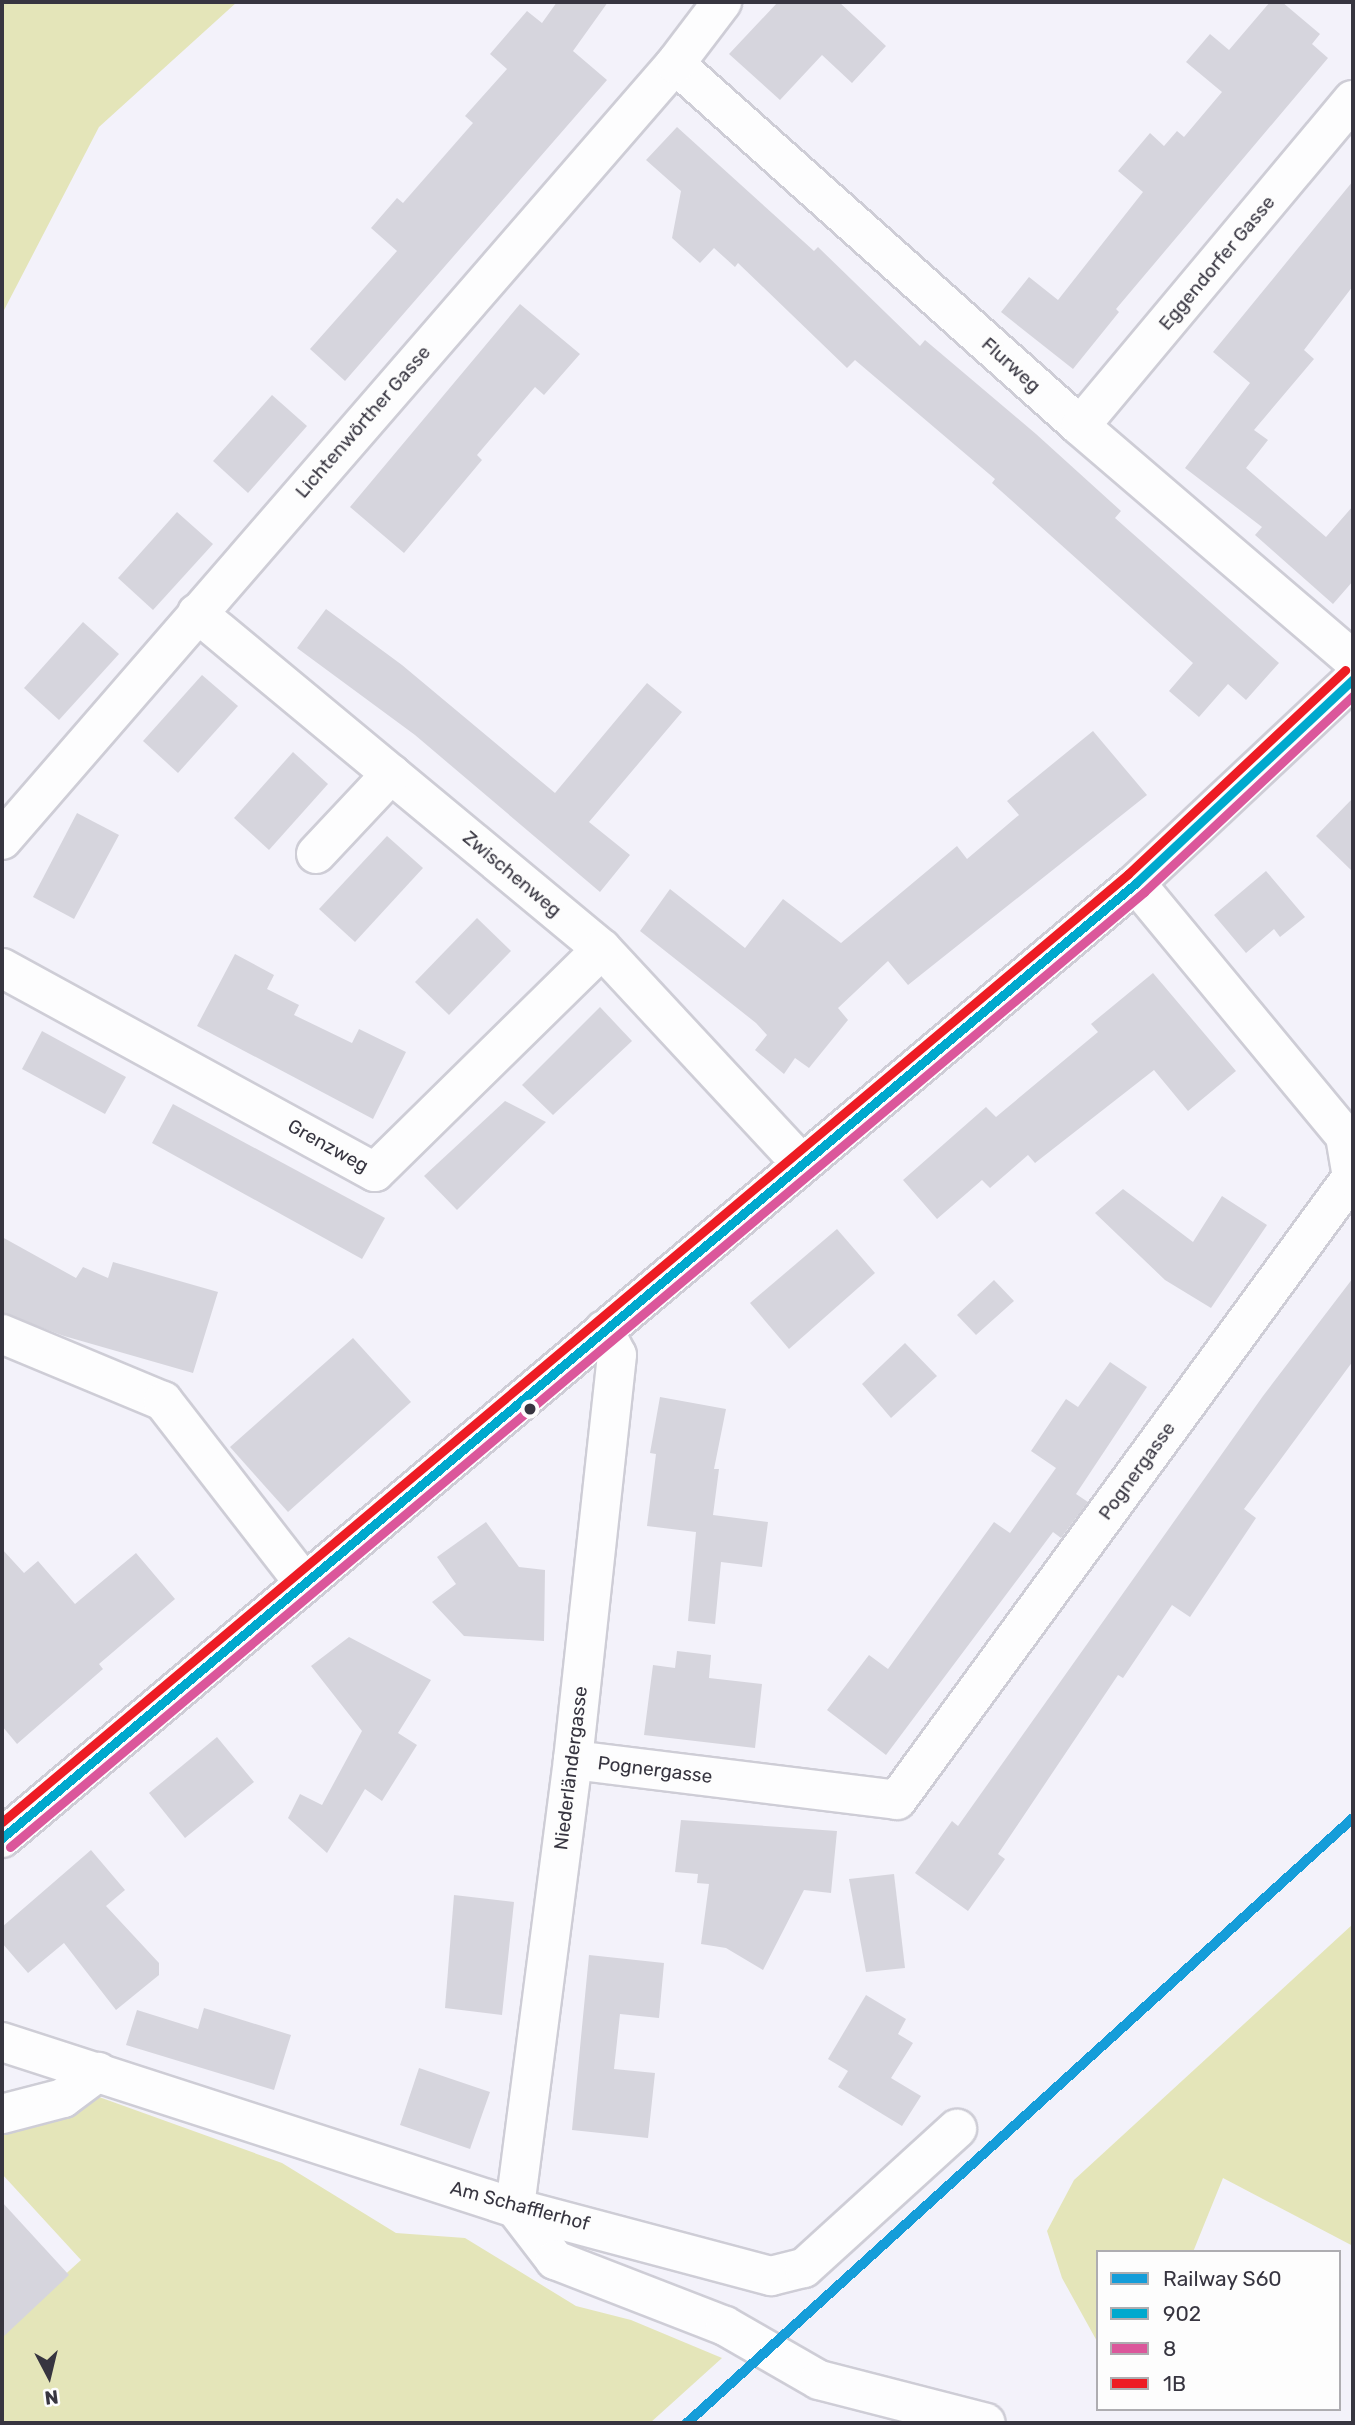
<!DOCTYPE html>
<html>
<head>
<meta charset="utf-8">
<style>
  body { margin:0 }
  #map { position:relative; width:1355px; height:2425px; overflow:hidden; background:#f3f2fa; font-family:Rubik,sans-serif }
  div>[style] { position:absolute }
  .green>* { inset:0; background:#e4e5b9 }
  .building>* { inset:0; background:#d6d5dd }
  .roads { filter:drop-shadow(2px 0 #cecdd6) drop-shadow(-2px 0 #cecdd6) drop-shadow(0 2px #cecdd6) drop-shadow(0 -2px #cecdd6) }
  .minor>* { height:38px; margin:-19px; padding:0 19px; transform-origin:19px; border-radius:19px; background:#fdfdfe }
  .major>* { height:38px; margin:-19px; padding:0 19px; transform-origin:19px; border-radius:19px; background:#fdfdfe }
  .bus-1>* { height:9px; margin:-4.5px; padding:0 4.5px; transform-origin:4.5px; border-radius:4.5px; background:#00a9ce }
  .bus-2>* { height:9px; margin:-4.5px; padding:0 4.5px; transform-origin:4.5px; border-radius:4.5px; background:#db579b }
  .bus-3>* { height:9px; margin:-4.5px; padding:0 4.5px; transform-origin:4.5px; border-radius:4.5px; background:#ed1c24 }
  .rail-1>* { height:10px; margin:-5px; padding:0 5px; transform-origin:5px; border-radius:5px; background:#159dd9 }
  .dots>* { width:19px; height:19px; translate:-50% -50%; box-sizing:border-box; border:4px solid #fdfdfd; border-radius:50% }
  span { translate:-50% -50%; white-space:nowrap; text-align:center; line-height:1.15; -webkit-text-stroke:7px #fdfdfd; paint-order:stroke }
  .street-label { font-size:19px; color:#373540 }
  .frame { position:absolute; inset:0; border:4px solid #373540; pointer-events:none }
  .legend { position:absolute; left:1096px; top:2250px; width:245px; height:161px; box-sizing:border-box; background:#fdfdfd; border:2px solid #aeadb1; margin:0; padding:9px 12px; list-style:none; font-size:21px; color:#373540 }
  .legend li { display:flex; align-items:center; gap:14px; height:35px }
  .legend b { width:35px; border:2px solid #aeadb1 }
  .north { position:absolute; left:14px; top:2341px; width:70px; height:70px; -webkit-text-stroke:5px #fdfdfd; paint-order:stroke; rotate:173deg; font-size:19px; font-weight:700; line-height:28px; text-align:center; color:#373540 }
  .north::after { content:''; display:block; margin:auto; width:24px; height:32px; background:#373540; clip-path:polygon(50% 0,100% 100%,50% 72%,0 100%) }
</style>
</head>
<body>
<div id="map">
  <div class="green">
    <i style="clip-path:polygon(2px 2px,237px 2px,99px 127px,2px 314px)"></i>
    <i style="clip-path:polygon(1353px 1924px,1353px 2246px,1223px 2178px,1193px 2252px,1098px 2252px,1098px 2343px,1062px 2278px,1047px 2231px,1074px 2180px)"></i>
    <i style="clip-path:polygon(99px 2097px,282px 2163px,396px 2233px,465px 2238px,576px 2306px,631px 2320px,722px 2358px,650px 2423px,2px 2423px,2px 2332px,81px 2260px,2px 2174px,2px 2121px)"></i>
  </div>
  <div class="building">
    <i style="clip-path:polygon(557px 2px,608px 2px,573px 51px,607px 80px,345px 381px,310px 349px,397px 251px,371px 228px,397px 198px,403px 203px,473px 123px,465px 116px,507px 69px,490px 54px,527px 11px,542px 23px)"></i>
    <i style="clip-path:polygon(778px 2px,839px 2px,886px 46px,852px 83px,822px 55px,780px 100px,729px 54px)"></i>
    <i style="clip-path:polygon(1270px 2px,1282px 2px,1320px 34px,1312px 44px,1328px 58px,1116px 309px,1119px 312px,1073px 369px,1001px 312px,1029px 277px,1058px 300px,1143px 192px,1118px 171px,1150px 133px,1164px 146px,1177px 131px,1184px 137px,1222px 92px,1186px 62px,1210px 34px,1229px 50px)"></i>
    <i style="clip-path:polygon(677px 127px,814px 251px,818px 247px,920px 346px,925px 340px,1036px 434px,1121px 511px,1115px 518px,1279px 663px,1246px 700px,1228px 684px,1199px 717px,1169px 691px,1193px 663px,992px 483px,995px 479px,855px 360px,847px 368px,738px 263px,735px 267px,714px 248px,700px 263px,672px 238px,681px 191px,646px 160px)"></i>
    <i style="clip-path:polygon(1353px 181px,1353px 286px,1304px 350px,1314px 359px,1254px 430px,1268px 440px,1246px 468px,1326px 537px,1353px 506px,1353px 581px,1333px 604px,1255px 535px,1262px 527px,1185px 468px,1250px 383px,1213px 352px)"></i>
    <i style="clip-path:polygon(520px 304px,580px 354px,544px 395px,535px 387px,477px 455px,482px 460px,404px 553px,350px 507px)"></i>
    <i style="clip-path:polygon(272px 395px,307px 426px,248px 493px,213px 461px)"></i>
    <i style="clip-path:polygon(177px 512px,213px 544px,153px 610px,118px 578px)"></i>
    <i style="clip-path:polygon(326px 609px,402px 665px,555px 793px,647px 683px,682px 712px,589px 822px,630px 855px,600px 892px,415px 735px,297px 648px)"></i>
    <i style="clip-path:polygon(83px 622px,119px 654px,59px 720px,24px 688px)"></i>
    <i style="clip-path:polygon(202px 675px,238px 706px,178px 773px,143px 741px)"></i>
    <i style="clip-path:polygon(1093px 731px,1147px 795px,908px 985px,888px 961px,838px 1008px,848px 1020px,809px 1068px,795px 1058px,784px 1074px,755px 1050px,767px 1035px,756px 1023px,640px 931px,670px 889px,745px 948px,783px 899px,841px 943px,957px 846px,967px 859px,1019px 815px,1007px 801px)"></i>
    <i style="clip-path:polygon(293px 752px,328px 784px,269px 850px,234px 818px)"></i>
    <i style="clip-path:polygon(1353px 798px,1353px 872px,1316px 836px)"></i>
    <i style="clip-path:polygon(77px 813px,119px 835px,74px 919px,33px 897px)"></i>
    <i style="clip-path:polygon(387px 836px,423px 868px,355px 942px,319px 909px)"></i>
    <i style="clip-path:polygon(1266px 871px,1305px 917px,1280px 937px,1274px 929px,1246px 953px,1214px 915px)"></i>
    <i style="clip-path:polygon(477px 918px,511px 951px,449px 1015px,415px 982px)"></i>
    <i style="clip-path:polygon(235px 954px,274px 975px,267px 989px,299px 1005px,294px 1015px,352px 1043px,359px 1029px,406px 1052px,373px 1119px,197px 1026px)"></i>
    <i style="clip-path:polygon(1153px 973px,1236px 1071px,1188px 1111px,1154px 1070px,1035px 1163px,1028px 1155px,990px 1188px,982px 1180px,937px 1219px,903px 1180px,986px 1107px,996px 1117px,1098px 1032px,1091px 1024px)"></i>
    <i style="clip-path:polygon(600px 1007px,632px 1041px,553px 1115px,522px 1085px)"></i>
    <i style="clip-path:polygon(42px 1031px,126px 1077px,105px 1114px,22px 1069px)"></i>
    <i style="clip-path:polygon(505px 1101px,546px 1122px,457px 1210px,424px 1176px)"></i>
    <i style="clip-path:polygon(173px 1104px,385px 1218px,362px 1259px,152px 1143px)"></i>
    <i style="clip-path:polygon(1123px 1189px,1193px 1242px,1222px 1196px,1267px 1225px,1211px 1308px,1165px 1280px,1095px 1213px)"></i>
    <i style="clip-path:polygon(837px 1229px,875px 1273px,789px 1349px,750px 1303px)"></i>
    <i style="clip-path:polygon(2px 1237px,76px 1278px,83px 1267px,108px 1278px,113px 1262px,218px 1292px,193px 1373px,64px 1336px,2px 1313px)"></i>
    <i style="clip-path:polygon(1353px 1278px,1353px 1361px,1244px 1509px,1256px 1518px,1190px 1617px,1172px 1605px,1123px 1678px,1118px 1675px,998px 1854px,1005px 1859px,968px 1911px,915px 1873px,952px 1821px,958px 1826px,1263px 1396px)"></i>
    <i style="clip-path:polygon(994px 1280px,1014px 1301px,976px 1335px,957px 1315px)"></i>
    <i style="clip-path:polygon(353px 1338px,411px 1402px,288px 1512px,230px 1447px)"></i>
    <i style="clip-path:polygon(905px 1343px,937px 1376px,891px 1418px,862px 1384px)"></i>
    <i style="clip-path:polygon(1110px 1362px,1147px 1387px,1076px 1494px,1088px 1502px,1061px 1538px,1053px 1532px,886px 1755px,827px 1710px,869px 1655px,888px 1669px,994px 1522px,1010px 1533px,1056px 1468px,1031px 1451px,1066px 1399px,1078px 1407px)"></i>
    <i style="clip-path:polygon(660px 1397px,726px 1409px,714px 1469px,719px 1469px,713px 1515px,768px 1522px,762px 1567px,721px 1562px,715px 1624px,688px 1621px,696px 1532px,647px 1526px,656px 1454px,650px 1453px)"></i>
    <i style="clip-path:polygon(486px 1522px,519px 1567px,545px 1570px,544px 1641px,464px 1636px,432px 1602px,456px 1584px,437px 1557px)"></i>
    <i style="clip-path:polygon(2px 1549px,24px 1573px,38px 1561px,75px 1604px,136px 1553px,175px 1599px,99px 1664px,103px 1669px,17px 1744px,2px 1726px)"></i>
    <i style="clip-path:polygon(349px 1637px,431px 1680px,398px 1733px,417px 1745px,382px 1801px,365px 1789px,327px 1853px,288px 1818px,300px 1794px,322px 1805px,362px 1731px,311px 1666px)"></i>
    <i style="clip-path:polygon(677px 1651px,711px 1655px,709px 1678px,762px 1684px,755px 1748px,644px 1735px,653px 1665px,675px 1668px)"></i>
    <i style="clip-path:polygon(217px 1737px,254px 1782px,185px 1838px,149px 1793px)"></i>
    <i style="clip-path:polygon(681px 1820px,837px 1831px,831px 1893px,804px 1890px,763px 1970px,726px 1948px,701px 1944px,709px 1884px,697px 1883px,698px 1874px,675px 1872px)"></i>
    <i style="clip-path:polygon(91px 1850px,125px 1890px,106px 1906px,159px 1963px,159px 1975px,116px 2010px,64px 1943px,28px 1973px,2px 1943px,2px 1927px)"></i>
    <i style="clip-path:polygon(894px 1874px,905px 1968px,866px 1972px,849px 1879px)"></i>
    <i style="clip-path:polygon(454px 1895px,514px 1902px,502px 2015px,445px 2008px)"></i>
    <i style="clip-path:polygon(589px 1955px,664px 1963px,659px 2018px,620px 2014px,614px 2069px,655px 2073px,648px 2138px,572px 2130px)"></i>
    <i style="clip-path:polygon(866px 1995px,906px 2019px,898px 2034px,913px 2043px,891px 2078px,921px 2096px,902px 2126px,838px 2087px,848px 2071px,828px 2059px)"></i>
    <i style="clip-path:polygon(204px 2008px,291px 2035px,274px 2090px,126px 2045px,137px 2010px,198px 2029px)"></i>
    <i style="clip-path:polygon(419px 2068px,490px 2092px,470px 2149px,400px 2125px)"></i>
    <i style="clip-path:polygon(2px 2202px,69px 2275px,2px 2338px)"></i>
  </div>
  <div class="roads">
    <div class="minor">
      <i style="left:675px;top:64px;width:543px;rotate:41.79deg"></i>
      <i style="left:1080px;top:426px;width:360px;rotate:40.6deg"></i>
      <i style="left:1080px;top:426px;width:425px;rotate:-50.1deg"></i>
      <i style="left:197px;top:613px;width:526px;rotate:39.68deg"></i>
      <i style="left:602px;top:949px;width:291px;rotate:47.1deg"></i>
      <i style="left:2px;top:840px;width:1027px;rotate:-49.07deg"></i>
      <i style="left:675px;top:64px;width:78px;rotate:-52.8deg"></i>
      <i style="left:316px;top:854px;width:110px;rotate:-46.8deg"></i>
      <i style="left:2px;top:968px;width:425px;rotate:28.7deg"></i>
      <i style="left:375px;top:1172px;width:318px;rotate:-44.5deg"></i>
      <i style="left:604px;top:1330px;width:28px;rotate:63deg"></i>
      <i style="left:617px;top:1355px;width:407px;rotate:96.2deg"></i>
      <i style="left:573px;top:1760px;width:452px;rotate:97.4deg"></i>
      <i style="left:515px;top:2208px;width:66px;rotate:52.4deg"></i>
      <i style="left:555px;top:2260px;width:182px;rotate:21.2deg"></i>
      <i style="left:725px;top:2326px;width:108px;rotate:29.9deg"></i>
      <i style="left:819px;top:2380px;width:172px;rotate:14.4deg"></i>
      <i style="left:2px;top:1334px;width:174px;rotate:22.6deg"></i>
      <i style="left:163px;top:1401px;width:230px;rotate:52.2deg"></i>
      <i style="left:573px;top:1760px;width:326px;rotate:7deg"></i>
      <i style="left:897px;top:1800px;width:771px;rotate:-53.86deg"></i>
      <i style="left:1352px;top:1177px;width:42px;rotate:-99.7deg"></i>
      <i style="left:1345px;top:1136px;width:328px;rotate:-129.6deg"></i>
      <i style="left:2px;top:2042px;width:539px;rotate:17.93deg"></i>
      <i style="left:515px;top:2208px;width:265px;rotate:14.9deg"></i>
      <i style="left:771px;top:2276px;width:34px;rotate:-14deg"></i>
      <i style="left:804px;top:2268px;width:207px;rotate:-42.3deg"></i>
      <i style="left:2px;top:2114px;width:63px;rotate:-14.7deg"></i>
      <i style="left:63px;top:2098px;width:44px;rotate:-36.6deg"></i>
    </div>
    <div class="major">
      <i style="left:2px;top:1838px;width:1483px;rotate:-40.1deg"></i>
      <i style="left:1136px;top:883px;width:298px;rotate:-43.2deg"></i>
    </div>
  </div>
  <div class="bus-1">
    <i style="left:2px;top:1838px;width:1483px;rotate:-40.1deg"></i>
    <i style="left:1136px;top:883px;width:298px;rotate:-43.2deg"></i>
  </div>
  <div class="bus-2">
    <i style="left:10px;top:1847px;width:1483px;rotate:-40.1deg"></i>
    <i style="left:1144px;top:892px;width:287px;rotate:-43.2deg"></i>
  </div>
  <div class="bus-3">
    <i style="left:2px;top:1822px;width:1472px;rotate:-40.09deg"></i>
    <i style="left:1128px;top:874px;width:298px;rotate:-43.2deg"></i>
  </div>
  <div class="rail-1">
    <i style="left:687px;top:2423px;width:900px;rotate:-42.25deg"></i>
  </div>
  <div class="dots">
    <i style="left:530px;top:1409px;background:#373540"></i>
  </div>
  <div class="street-label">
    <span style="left:1217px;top:263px;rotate:-50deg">Eggendorfer Gasse</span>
    <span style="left:1011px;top:365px;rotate:42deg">Flurweg</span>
    <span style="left:363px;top:422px;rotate:-49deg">Lichtenwörther Gasse</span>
    <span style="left:512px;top:874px;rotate:40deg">Zwischenweg</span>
    <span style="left:328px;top:1146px;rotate:29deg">Grenzweg</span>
    <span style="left:1137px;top:1471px;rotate:-54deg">Pognergasse</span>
    <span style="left:571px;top:1768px;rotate:-83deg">Niederländergasse</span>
    <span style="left:655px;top:1770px;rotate:7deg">Pognergasse</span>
    <span style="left:520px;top:2206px;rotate:15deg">Am Schafflerhof</span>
  </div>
  <div class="frame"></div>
  <ul class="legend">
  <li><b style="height:9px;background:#159dd9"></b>Railway S60</li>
  <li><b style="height:9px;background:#00a9ce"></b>902</li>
  <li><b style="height:9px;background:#db579b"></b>8</li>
  <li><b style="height:9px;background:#ed1c24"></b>1B</li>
  </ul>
  <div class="north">N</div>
</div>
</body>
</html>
